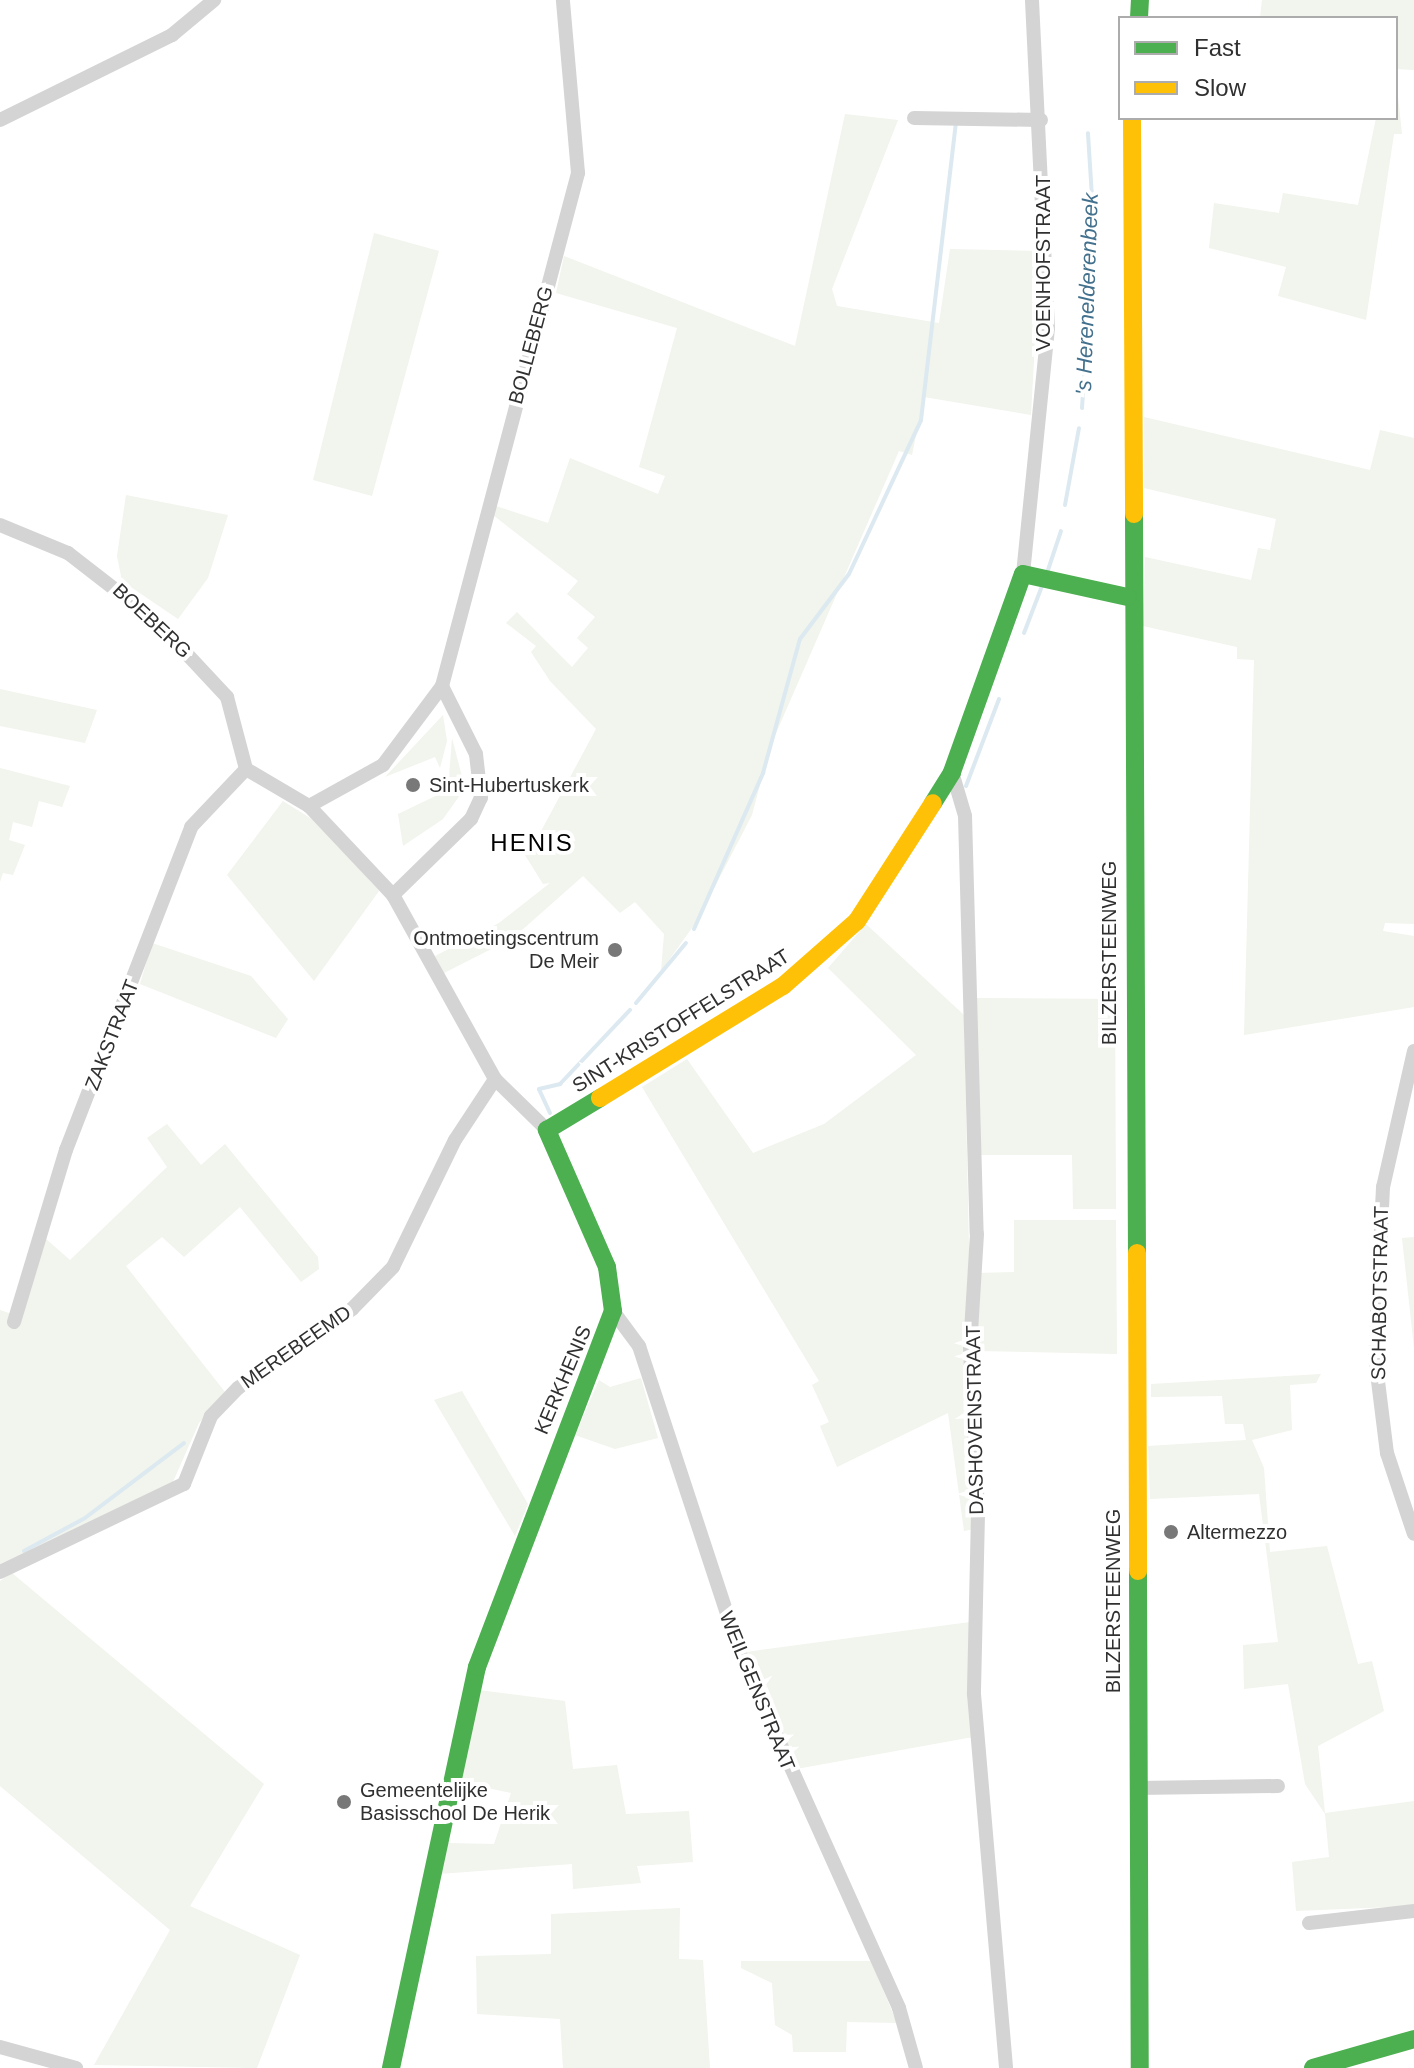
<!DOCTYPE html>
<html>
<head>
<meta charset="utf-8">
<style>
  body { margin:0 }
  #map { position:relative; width:1414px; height:2068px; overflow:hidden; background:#fff; font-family:Arial,sans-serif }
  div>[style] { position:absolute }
  .green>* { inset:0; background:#f1f5ed }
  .stream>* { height:4px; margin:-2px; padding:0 2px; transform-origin:2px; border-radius:2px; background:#dce9f0 }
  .street>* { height:14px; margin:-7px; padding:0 7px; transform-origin:7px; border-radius:7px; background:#d4d4d4 }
  .fast>* { height:18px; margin:-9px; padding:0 9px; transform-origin:9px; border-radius:9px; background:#4caf50 }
  .slow>* { height:18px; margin:-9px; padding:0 9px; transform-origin:9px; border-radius:9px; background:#ffc107 }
  .dots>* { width:22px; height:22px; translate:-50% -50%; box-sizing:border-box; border:4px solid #fff; border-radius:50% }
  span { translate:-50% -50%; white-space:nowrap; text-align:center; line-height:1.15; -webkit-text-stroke:8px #fff; paint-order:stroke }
  .street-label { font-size:20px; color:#303030 }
  .poi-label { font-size:20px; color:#303030 }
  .left { translate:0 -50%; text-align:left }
  .right { translate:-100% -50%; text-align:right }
  .water-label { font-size:22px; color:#43718d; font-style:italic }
  .quarter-label { font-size:24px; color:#000; letter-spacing:2px }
  .legend { position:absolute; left:1118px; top:16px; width:280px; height:104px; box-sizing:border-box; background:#fff; border:2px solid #acacac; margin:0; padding:10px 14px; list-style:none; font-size:24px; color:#303030 }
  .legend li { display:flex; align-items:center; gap:16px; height:40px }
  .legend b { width:40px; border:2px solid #acacac }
</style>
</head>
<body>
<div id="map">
  <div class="green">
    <i style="clip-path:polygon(1262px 0,1414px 0,1414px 70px,1396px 69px,1396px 18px,1260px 18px)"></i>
    <i style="clip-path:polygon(1396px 77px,1402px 134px,1394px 134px,1366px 320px,1278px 296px,1286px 267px,1209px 248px,1214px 203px,1279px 213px,1283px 193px,1358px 205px,1376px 118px,1396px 118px)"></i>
    <i style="clip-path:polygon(845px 114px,898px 120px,832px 289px,837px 306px,939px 323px,950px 249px,1040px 251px,1031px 415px,924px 397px,912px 455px,899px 451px,770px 747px,752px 815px,697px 921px,661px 971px,664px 934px,635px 902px,620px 913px,583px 876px,513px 938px,444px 973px,435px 956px,499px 923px,550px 883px,543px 884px,520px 847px,540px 833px,596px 729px,550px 681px,531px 652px,536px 646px,506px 623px,517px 612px,572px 667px,588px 648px,577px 638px,595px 617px,567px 594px,578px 581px,493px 515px,496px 506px,548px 523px,570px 458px,658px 494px,665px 476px,639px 467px,677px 328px,556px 293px,564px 256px,795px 346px)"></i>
    <i style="clip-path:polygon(374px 233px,439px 251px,372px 496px,313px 480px)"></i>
    <i style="clip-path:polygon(1144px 417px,1370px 470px,1380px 430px,1414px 438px,1414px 924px,1385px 923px,1383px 931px,1414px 936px,1414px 1007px,1244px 1035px,1254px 660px,1237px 659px,1237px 647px,1143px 626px,1145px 557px,1251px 580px,1258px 548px,1270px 550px,1276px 519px,1144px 488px)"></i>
    <i style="clip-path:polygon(126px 495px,228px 515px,208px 578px,178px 619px,122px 581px,117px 556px)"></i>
    <i style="clip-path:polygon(0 689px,97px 710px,85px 743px,0 726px)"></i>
    <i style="clip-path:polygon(443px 715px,447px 741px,440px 768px,435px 757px,385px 777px)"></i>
    <i style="clip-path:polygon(452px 738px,465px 788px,443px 819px,403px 846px,398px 814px,448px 790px)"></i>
    <i style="clip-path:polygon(0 768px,70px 786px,62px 807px,39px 801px,32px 827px,13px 822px,9px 840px,25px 845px,13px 875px,3px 873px,0 882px)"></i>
    <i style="clip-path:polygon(283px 801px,318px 823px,379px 891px,314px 981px,227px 875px)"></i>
    <i style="clip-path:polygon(866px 924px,964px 1015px,975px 1529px,964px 1531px,948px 1413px,837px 1467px,820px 1426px,829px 1422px,812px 1385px,819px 1381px,642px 1087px,687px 1059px,753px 1153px,824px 1124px,916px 1055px,828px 968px)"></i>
    <i style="clip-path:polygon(152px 943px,251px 976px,288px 1019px,276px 1038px,140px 984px)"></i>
    <i style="clip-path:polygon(976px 998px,1115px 999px,1116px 1209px,1073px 1209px,1072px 1155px,978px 1155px)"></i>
    <i style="clip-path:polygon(167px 1124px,201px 1165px,225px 1144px,318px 1257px,319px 1269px,301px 1282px,240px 1207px,184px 1257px,162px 1237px,126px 1266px,225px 1392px,199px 1423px,172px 1484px,0 1564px,0 1310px,12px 1314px,46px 1239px,70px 1260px,167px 1167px,147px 1138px)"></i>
    <i style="clip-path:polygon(1014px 1220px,1116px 1220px,1117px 1354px,978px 1351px,977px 1273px,1014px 1272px)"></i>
    <i style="clip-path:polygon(1414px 1237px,1414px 1348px,1402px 1238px)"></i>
    <i style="clip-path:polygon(1321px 1374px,1316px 1383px,1290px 1385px,1292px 1430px,1252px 1440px,1264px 1468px,1270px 1552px,1327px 1546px,1358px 1664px,1372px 1661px,1384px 1711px,1318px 1746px,1325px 1813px,1414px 1801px,1414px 1906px,1296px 1911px,1292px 1862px,1329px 1857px,1325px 1814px,1305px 1784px,1288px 1684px,1244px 1689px,1243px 1645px,1278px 1642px,1259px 1494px,1150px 1499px,1148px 1446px,1246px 1440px,1243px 1424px,1225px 1424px,1222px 1396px,1151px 1397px,1151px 1384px)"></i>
    <i style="clip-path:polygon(641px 1378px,658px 1438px,615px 1449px,575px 1435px,599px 1380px,610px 1387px)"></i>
    <i style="clip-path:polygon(462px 1391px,528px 1504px,515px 1536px,434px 1400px)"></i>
    <i style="clip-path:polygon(12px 1573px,264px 1784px,190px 1906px,300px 1955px,257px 2068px,94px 2065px,170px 1930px,0 1786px,0 1581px)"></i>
    <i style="clip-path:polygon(970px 1622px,973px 1737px,796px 1769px,746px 1652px)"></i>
    <i style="clip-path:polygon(478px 1690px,565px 1701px,573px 1769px,617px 1765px,626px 1814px,689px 1811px,693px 1862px,637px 1866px,641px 1883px,573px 1889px,572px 1864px,439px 1874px,448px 1843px,494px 1844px,511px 1793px,459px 1782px)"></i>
    <i style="clip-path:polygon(680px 1908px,679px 1959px,703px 1960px,710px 2068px,563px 2068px,560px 2019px,477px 2014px,476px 1956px,551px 1954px,551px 1914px)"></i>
    <i style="clip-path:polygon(741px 1961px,871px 1961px,897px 2023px,847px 2022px,846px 2052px,793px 2052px,792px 2035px,775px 2025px,772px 1983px,741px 1968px)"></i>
  </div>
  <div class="stream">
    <i style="left:1082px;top:408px;width:179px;rotate:-86.2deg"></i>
    <i style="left:1094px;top:229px;width:96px;rotate:-93.6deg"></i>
    <i style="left:1065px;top:505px;width:78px;rotate:-79.7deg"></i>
    <i style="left:1048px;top:570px;width:41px;rotate:-71.6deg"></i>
    <i style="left:1024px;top:633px;width:50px;rotate:-69deg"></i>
    <i style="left:966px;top:786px;width:93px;rotate:-69.2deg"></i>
    <i style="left:694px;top:929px;width:171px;rotate:-66.1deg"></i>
    <i style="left:763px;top:773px;width:139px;rotate:-74.6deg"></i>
    <i style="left:800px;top:639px;width:81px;rotate:-53deg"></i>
    <i style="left:849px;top:574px;width:170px;rotate:-64.9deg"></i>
    <i style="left:921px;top:420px;width:299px;rotate:-83.3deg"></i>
    <i style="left:636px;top:1003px;width:78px;rotate:-50.2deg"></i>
    <i style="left:550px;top:1113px;width:26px;rotate:-115deg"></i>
    <i style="left:539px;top:1089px;width:22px;rotate:-13deg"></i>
    <i style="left:560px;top:1084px;width:102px;rotate:-46.6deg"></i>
    <i style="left:24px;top:1551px;width:69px;rotate:-28.4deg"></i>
    <i style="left:85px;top:1518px;width:124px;rotate:-37.1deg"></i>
  </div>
  <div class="street">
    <i style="left:914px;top:118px;width:127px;rotate:0.9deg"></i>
    <i style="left:0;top:120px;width:192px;rotate:-26.3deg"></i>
    <i style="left:172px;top:35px;width:55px;rotate:-39.8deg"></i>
    <i style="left:0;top:525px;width:74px;rotate:22.4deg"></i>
    <i style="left:68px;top:553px;width:113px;rotate:37.8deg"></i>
    <i style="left:157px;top:622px;width:103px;rotate:47deg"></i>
    <i style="left:227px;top:697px;width:74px;rotate:75.2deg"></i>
    <i style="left:1023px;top:574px;width:247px;rotate:-84.2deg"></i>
    <i style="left:1048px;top:328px;width:328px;rotate:-92.8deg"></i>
    <i style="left:246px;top:769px;width:73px;rotate:30.4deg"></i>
    <i style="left:309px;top:806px;width:122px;rotate:46.7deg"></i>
    <i style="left:393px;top:895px;width:210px;rotate:61deg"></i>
    <i style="left:495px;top:1079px;width:73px;rotate:44.4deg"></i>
    <i style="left:952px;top:772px;width:46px;rotate:73.5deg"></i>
    <i style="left:965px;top:816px;width:418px;rotate:88.4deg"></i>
    <i style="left:977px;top:1234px;width:114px;rotate:93.5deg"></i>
    <i style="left:970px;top:1348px;width:166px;rotate:87.2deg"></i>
    <i style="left:978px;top:1514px;width:180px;rotate:91.3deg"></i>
    <i style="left:974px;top:1694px;width:375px;rotate:85.1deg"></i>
    <i style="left:309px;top:806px;width:85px;rotate:-29deg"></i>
    <i style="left:383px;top:765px;width:99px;rotate:-53.2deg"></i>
    <i style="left:442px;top:686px;width:531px;rotate:-75.15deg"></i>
    <i style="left:578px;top:173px;width:174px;rotate:-95deg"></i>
    <i style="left:393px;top:895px;width:109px;rotate:-44.3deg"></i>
    <i style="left:471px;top:819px;width:23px;rotate:-65deg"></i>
    <i style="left:481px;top:798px;width:44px;rotate:-96.5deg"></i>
    <i style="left:476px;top:754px;width:76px;rotate:-116.6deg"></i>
    <i style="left:1414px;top:1051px;width:139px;rotate:102.8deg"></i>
    <i style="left:1383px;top:1187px;width:170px;rotate:92.7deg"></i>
    <i style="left:1375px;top:1357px;width:97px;rotate:82.9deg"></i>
    <i style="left:1387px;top:1453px;width:85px;rotate:71.6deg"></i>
    <i style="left:613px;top:1311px;width:44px;rotate:53.4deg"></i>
    <i style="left:639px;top:1346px;width:324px;rotate:71.8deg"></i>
    <i style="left:740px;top:1654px;width:388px;rotate:65.8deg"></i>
    <i style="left:899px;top:2008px;width:62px;rotate:74.2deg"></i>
    <i style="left:14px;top:1322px;width:180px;rotate:-73.2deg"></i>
    <i style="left:66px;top:1150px;width:346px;rotate:-68.8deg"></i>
    <i style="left:191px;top:827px;width:80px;rotate:-46.5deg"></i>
    <i style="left:0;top:1572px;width:204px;rotate:-25.6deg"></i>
    <i style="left:184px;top:1484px;width:73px;rotate:-68.3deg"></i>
    <i style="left:211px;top:1416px;width:39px;rotate:-46deg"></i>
    <i style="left:238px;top:1388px;width:139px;rotate:-34.7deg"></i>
    <i style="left:352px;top:1309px;width:59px;rotate:-45.7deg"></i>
    <i style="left:393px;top:1267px;width:141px;rotate:-64deg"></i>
    <i style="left:455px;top:1140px;width:73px;rotate:-56.7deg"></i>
    <i style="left:1137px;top:1788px;width:141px;rotate:-0.8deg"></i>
    <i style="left:1309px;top:1923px;width:106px;rotate:-6.5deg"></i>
    <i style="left:0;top:2047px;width:79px;rotate:15.4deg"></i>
  </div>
  <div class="fast">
    <i style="left:1139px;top:18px;width:18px;rotate:-87deg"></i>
    <i style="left:1134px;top:514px;width:739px;rotate:89.77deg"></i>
    <i style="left:933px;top:803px;width:36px;rotate:-58deg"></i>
    <i style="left:952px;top:772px;width:210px;rotate:-70.3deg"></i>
    <i style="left:1023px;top:574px;width:107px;rotate:12.4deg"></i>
    <i style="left:1138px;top:1571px;width:497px;rotate:89.8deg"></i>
    <i style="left:391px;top:2068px;width:410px;rotate:-77.9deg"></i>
    <i style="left:477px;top:1667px;width:381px;rotate:-69.1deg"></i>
    <i style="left:613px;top:1311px;width:44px;rotate:-97.8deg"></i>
    <i style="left:607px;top:1267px;width:150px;rotate:-113.7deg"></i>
    <i style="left:547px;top:1130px;width:62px;rotate:-31.1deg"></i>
    <i style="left:1313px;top:2068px;width:105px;rotate:-16deg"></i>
  </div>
  <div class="slow">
    <i style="left:1132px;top:118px;width:396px;rotate:89.7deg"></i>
    <i style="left:600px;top:1098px;width:215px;rotate:-31.5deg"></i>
    <i style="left:783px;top:986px;width:98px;rotate:-41.3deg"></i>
    <i style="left:857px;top:921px;width:140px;rotate:-57.2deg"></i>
    <i style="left:1137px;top:1253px;width:318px;rotate:89.8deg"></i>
  </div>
  <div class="dots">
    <i style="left:413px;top:785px;background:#787878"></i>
    <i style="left:615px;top:950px;background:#787878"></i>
    <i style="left:1171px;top:1532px;background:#787878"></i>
    <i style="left:344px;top:1802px;background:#787878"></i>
  </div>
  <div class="street-label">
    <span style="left:1043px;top:263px;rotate:-90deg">VOENHOFSTRAAT</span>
    <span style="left:531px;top:345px;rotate:-75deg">BOLLEBERG</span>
    <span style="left:152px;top:621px;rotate:43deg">BOEBERG</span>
    <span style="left:1109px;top:953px;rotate:-90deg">BILZERSTEENWEG</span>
    <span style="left:681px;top:1021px;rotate:-32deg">SINT-KRISTOFFELSTRAAT</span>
    <span style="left:112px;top:1035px;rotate:-69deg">ZAKSTRAAT</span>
    <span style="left:1380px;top:1293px;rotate:-89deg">SCHABOTSTRAAT</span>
    <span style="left:296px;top:1347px;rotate:-35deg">MEREBEEMD</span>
    <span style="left:563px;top:1380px;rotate:-67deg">KERKHENIS</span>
    <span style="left:975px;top:1420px;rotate:-91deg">DASHOVENSTRAAT</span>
    <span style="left:1113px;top:1601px;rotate:-90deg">BILZERSTEENWEG</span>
    <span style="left:757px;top:1691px;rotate:68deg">WEILGENSTRAAT</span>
  </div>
  <div class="poi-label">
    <span class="left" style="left:429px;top:785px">Sint-Hubertuskerk</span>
    <span class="right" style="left:599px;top:950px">Ontmoetingscentrum<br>De Meir</span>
    <span class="left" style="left:1187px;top:1532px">Altermezzo</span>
    <span class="left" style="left:360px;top:1802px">Gemeentelijke<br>Basisschool De Herik</span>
  </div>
  <div class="water-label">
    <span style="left:1087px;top:294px;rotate:-88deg">'s Herenelderenbeek</span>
  </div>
  <div class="quarter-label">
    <span style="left:532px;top:843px">HENIS</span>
  </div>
  <ul class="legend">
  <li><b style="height:10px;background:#4caf50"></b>Fast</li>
  <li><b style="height:10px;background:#ffc107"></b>Slow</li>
  </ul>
</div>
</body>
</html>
